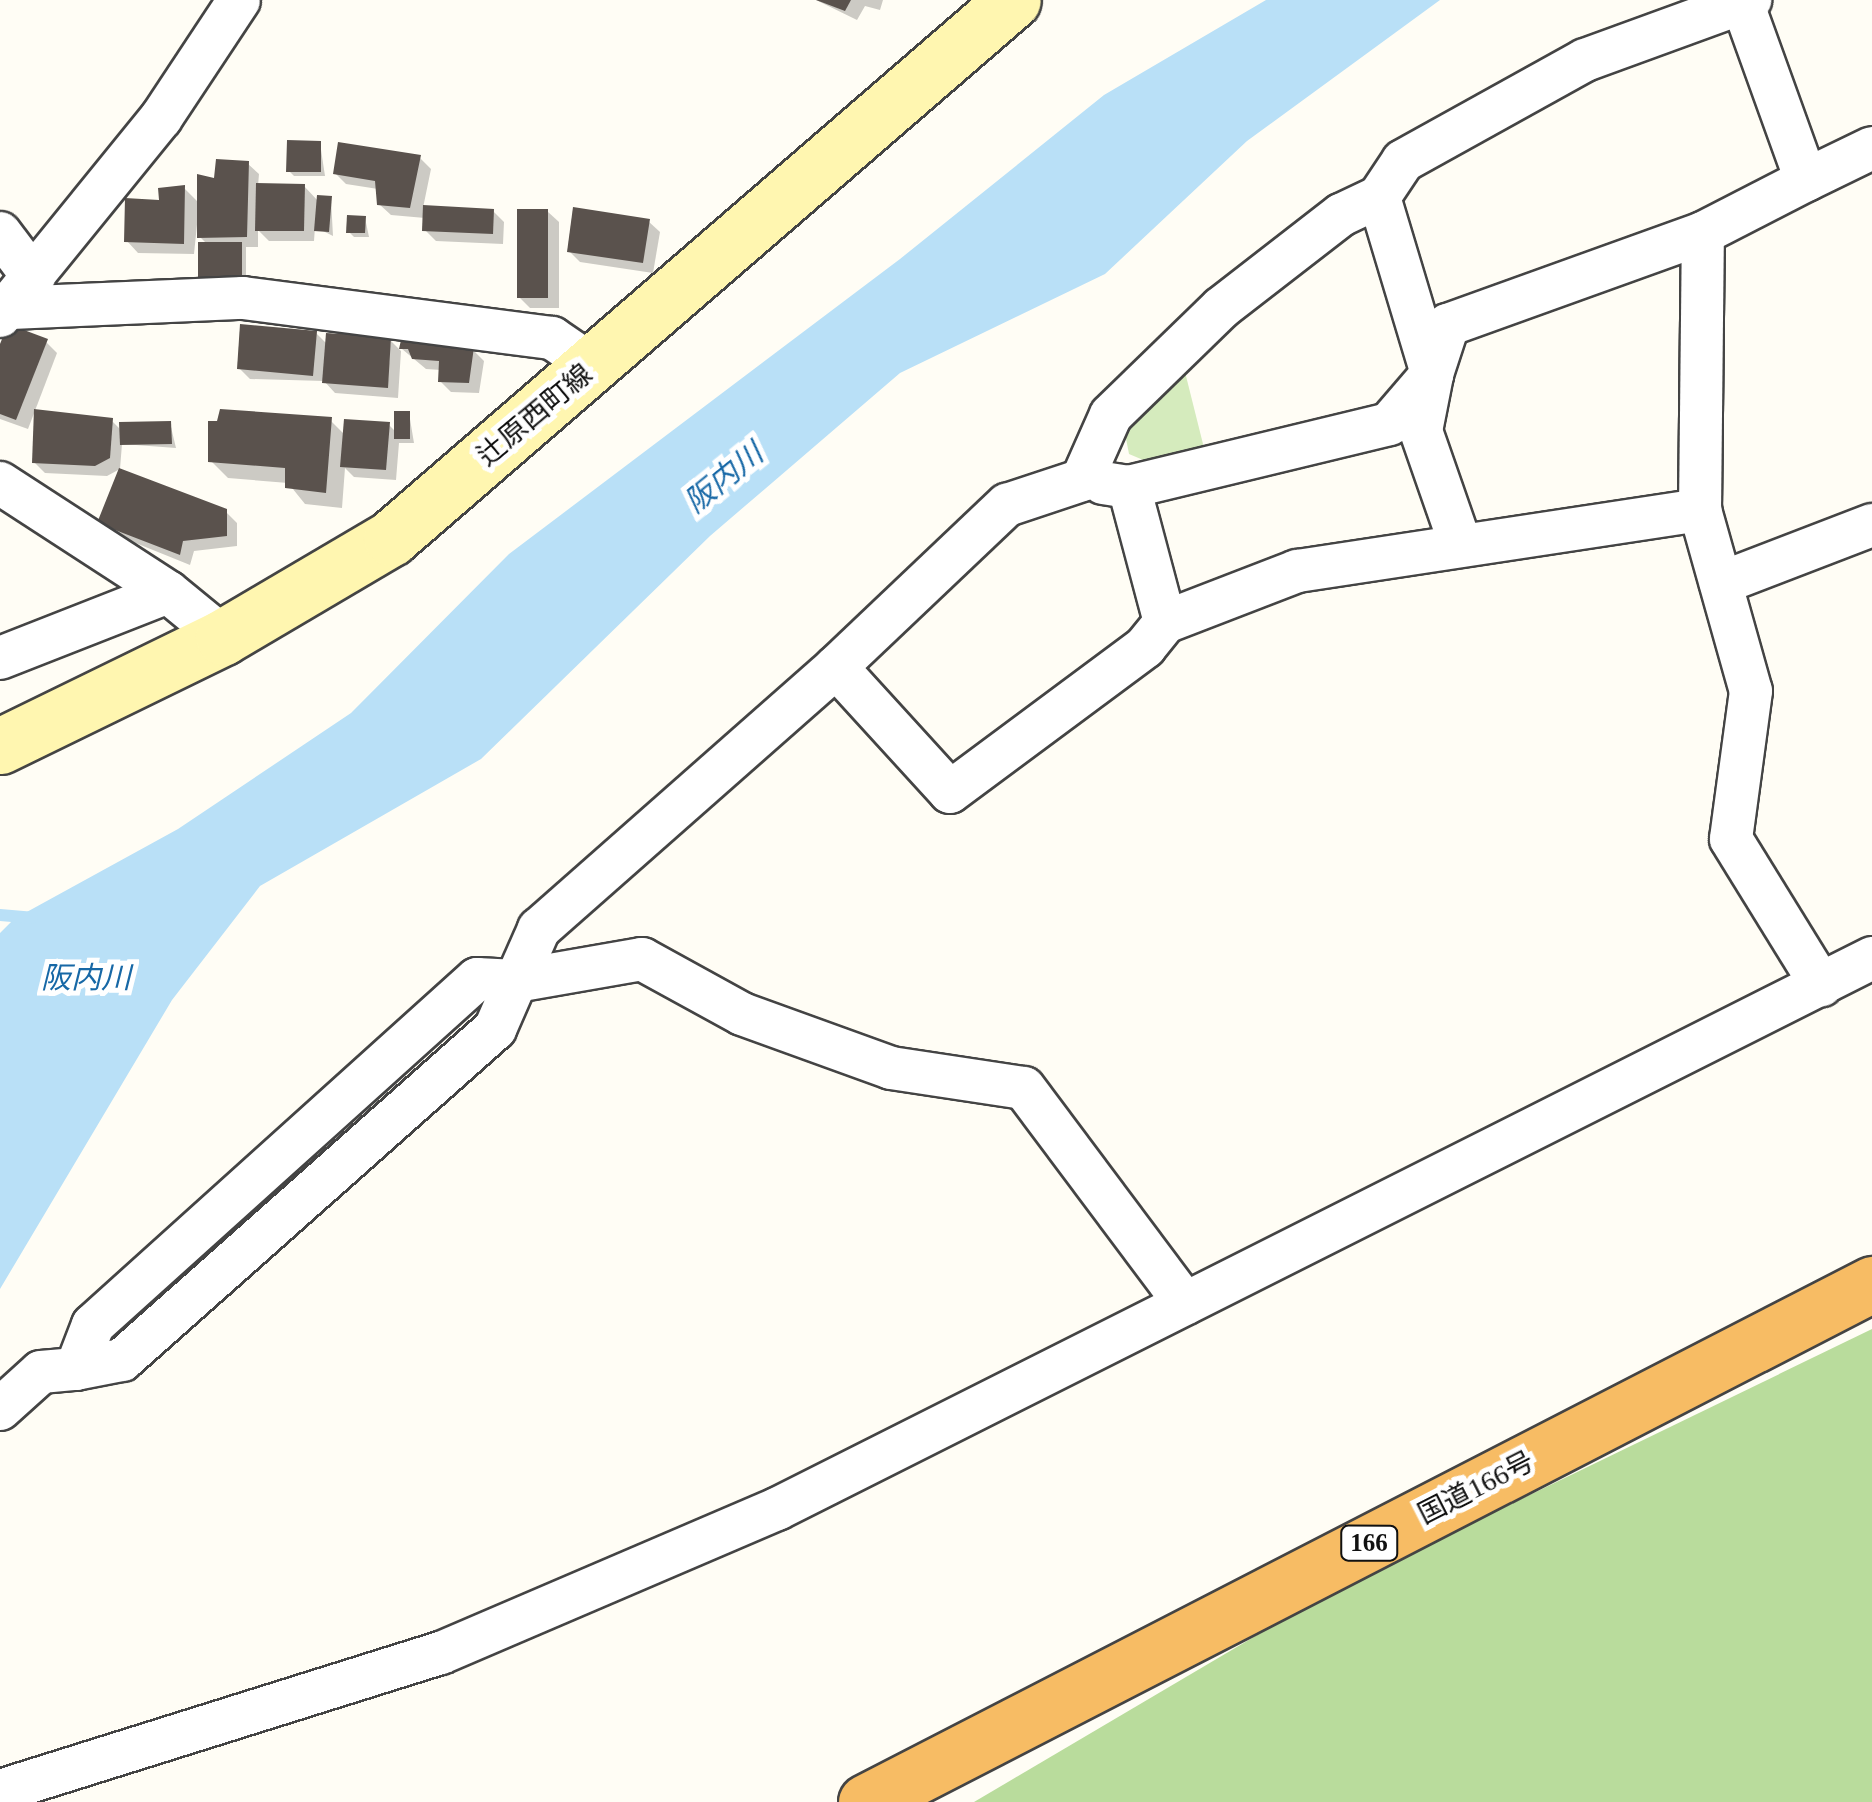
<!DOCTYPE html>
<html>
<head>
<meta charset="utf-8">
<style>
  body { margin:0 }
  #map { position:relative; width:1872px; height:1802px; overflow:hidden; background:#fffdf5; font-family:"Times New Roman","Noto Sans JP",serif }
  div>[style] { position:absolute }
  .green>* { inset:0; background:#d5ebbd }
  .forest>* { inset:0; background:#b9dc9c }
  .water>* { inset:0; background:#b9e0f7 }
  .shadow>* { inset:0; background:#0003 }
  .stream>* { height:12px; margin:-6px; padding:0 6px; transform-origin:6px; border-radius:6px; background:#b9e0f7 }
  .building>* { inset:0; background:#5a524d }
  .roads { filter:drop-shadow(2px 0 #444) drop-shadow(-2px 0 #444) drop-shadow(0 2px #444) drop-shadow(0 -2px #444) }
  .minor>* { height:42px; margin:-21px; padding:0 21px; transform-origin:21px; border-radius:21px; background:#fff }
  .secondary>* { height:55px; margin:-27.5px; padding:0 27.5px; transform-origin:27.5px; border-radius:27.5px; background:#fff6b0 }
  .trunk>* { height:55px; margin:-27.5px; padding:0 27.5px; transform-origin:27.5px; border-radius:27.5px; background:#f7bc64 }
  span { translate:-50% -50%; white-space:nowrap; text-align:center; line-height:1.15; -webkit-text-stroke:10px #fff; paint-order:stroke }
  .shield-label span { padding:2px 8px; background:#fff; border:2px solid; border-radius:8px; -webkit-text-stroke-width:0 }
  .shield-label { font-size:25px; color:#111; font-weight:700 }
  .street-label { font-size:28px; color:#111 }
  .water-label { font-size:30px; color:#1768a6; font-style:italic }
</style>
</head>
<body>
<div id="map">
  <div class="green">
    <i style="clip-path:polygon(1181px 356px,1204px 448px,1148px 462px,1129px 454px,1122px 418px)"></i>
  </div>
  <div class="forest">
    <i style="clip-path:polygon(1872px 1329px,1872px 1802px,974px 1802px,1332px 1591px)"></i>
  </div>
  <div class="water">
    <i style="clip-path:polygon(1266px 0,1440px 0,1247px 141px,1105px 274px,900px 373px,710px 536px,481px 759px,260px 886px,172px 1000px,0 1289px,0 933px,14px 919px,178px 829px,351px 713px,509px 554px,900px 259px,1104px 95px)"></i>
  </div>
  <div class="shadow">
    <i style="clip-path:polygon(816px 0,883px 0,880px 10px,865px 6px,857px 20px)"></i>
    <i style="clip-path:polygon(320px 143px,325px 176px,294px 176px,289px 171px)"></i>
    <i style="clip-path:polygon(420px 158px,431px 169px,423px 208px,493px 211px,504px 222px,503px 244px,436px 241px,425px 230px,425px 218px,391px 215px,379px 204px,378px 189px,346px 184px,335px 173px)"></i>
    <i style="clip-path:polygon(247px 163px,259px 174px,258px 186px,304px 186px,319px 202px,331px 199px,333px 236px,315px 227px,314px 241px,269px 241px,258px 230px,258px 247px,246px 247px,246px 281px,200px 276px,208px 245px,200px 237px,199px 205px,194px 254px,138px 253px,127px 241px,184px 188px,199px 203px,216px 181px)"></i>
    <i style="clip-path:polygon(547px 211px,559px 222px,559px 308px,530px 308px,519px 297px)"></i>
    <i style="clip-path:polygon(365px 218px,369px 237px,354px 237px,349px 232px)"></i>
    <i style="clip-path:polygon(648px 221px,660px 232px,653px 273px,580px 262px,569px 251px)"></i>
    <i style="clip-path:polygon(316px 333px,327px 344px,390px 340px,401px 351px,398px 398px,335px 393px,324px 381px,250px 379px,239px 368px)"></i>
    <i style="clip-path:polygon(46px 342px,57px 353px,28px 429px,0 419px,0 350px)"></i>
    <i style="clip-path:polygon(402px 349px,473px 350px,484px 361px,479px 393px,451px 392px,440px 381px,441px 370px,426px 369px)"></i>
    <i style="clip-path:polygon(409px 413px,414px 443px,399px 443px,396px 480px,354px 477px,345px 468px,342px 508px,305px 504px,288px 483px,228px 478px,211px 461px,330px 420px,345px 435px,388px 424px,397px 433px)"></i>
    <i style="clip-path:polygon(111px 420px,122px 431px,170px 423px,176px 448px,122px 444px,120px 469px,107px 476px,45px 473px,34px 462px)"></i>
    <i style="clip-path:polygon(225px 511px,237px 523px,237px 546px,194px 551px,190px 565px,111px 533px,100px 522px)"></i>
  </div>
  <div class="stream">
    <i style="left:0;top:915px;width:32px;rotate:5deg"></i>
  </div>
  <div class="building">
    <i style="clip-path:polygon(816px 0,851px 0,845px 11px)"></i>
    <i style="clip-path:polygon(287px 140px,321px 141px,321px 172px,286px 172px)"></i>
    <i style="clip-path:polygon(338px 142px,421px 155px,410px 208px,377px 205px,375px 181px,333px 174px)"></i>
    <i style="clip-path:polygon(216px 159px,249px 161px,247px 237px,197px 238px,197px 174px,214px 178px)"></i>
    <i style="clip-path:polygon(256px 183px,305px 184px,304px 231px,255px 231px)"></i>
    <i style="clip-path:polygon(185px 185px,184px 244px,124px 242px,125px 198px,159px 200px,158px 188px)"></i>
    <i style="clip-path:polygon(317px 195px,332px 196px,329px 232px,314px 231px)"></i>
    <i style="clip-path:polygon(423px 205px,494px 209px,493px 234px,422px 231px)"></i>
    <i style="clip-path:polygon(573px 207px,650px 219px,643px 263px,567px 252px)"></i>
    <i style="clip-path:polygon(517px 209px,548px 209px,548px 298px,517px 298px)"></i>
    <i style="clip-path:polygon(347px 215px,366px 216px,365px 233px,346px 233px)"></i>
    <i style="clip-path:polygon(198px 242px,242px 242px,242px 277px,198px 277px)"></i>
    <i style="clip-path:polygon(8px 324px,48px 339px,16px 420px,0 414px,0 344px)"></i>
    <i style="clip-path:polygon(240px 324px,317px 331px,313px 376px,237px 369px)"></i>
    <i style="clip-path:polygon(326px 333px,391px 337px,388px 388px,322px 383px)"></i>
    <i style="clip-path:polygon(401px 340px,474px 347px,469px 383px,438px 382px,439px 361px,412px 359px,408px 349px,399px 349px)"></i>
    <i style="clip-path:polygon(34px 409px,113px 418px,110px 458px,95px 466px,32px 463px)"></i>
    <i style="clip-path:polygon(220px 409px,332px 417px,326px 493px,285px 488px,285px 468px,208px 462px,208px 421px,217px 421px)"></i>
    <i style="clip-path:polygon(394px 411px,410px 411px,410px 439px,394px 439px)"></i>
    <i style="clip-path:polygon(344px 419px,390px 422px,386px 470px,340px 467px)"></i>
    <i style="clip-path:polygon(171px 421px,172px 444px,120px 445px,119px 422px)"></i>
    <i style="clip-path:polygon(119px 468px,227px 509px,227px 536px,183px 541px,180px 555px,97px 523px)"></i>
  </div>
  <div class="roads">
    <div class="minor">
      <i style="left:1742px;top:2px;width:189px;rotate:70.2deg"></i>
      <i style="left:1806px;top:180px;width:73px;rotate:-25.9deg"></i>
      <i style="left:1379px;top:197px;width:185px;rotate:73.3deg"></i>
      <i style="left:1432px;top:374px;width:52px;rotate:-71.9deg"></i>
      <i style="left:1448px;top:325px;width:271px;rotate:-19.8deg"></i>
      <i style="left:1703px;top:233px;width:116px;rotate:-27.2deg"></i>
      <i style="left:0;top:233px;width:56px;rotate:52.9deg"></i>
      <i style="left:11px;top:308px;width:232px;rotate:-2.5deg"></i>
      <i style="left:243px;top:298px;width:312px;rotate:7.4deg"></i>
      <i style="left:552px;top:338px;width:50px;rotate:34.3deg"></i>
      <i style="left:0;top:316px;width:255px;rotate:-50.9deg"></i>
      <i style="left:161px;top:118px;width:141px;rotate:-56.5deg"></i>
      <i style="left:1432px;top:375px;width:57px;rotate:101.1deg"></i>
      <i style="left:1421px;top:431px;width:119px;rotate:70.8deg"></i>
      <i style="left:0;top:483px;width:200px;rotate:33deg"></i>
      <i style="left:168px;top:592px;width:71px;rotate:39.3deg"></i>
      <i style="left:1103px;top:483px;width:26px;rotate:9deg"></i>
      <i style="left:1129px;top:487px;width:268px;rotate:-13.6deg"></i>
      <i style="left:1389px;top:424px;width:66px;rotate:-49.3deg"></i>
      <i style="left:1700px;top:510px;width:277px;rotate:-89.4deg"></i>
      <i style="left:1721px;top:583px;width:162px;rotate:-21deg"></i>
      <i style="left:1165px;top:622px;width:142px;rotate:-21.1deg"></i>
      <i style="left:1297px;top:571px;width:408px;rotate:-8.6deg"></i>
      <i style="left:1700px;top:510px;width:188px;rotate:74.3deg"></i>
      <i style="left:1751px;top:691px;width:149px;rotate:97.7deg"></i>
      <i style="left:1731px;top:839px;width:172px;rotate:58.3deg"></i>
      <i style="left:0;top:658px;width:180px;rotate:-21.4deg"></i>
      <i style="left:836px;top:667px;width:169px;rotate:47.6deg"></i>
      <i style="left:950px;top:792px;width:243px;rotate:-36.6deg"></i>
      <i style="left:1145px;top:647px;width:32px;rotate:-51deg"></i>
      <i style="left:1165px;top:622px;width:140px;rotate:-104.9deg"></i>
      <i style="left:76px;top:1369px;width:47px;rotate:-11.1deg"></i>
      <i style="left:122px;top:1360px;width:499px;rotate:-41.6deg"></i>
      <i style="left:495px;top:1029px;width:52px;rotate:-66.4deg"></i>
      <i style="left:516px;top:981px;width:128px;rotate:-9.9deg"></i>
      <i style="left:642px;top:959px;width:114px;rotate:28.8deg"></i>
      <i style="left:742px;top:1014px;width:158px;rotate:19.9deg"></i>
      <i style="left:891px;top:1068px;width:134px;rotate:8.6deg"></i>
      <i style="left:1024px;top:1088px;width:269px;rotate:53.2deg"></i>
      <i style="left:0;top:1409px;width:55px;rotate:-42.1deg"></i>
      <i style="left:41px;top:1372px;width:35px;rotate:-5deg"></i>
      <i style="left:76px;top:1369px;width:47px;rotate:-68.9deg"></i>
      <i style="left:93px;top:1325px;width:517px;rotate:-42.02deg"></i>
      <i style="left:477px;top:979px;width:39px;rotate:3deg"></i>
      <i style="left:516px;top:981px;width:57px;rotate:-66.1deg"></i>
      <i style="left:539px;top:929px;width:396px;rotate:-41.4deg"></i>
      <i style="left:836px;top:667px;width:236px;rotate:-43.5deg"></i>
      <i style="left:1007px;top:505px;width:79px;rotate:-18.4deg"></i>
      <i style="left:1082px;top:480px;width:71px;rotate:-66deg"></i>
      <i style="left:1111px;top:415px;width:153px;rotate:-44.2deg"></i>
      <i style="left:1221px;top:308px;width:152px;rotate:-37.8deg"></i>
      <i style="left:1341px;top:215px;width:42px;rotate:-25.3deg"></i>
      <i style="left:1379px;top:197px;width:43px;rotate:-56.3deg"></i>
      <i style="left:1403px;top:161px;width:208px;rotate:-29deg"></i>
      <i style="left:1585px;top:60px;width:176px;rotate:-20deg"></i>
      <i style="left:0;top:1791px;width:462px;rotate:-17.4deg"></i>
      <i style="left:441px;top:1653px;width:366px;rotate:-23.2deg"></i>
      <i style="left:777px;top:1509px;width:1226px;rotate:-26.71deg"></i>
    </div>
    <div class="secondary">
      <i style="left:0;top:746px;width:248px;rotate:-26deg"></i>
      <i style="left:223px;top:637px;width:195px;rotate:-30.5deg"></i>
      <i style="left:391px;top:538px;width:822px;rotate:-40.86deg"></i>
    </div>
    <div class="trunk">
      <i style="left:866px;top:1802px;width:1132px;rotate:-27.24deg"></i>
    </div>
  </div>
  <div class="shield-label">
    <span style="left:1369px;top:1543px">166</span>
  </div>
  <div class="street-label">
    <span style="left:535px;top:415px;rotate:-40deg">辻原西町線</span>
    <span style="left:1476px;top:1488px;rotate:-27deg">国道166号</span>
  </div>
  <div class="water-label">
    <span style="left:724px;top:478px;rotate:-39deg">阪内川</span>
    <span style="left:86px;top:978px">阪内川</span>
  </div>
</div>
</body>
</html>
